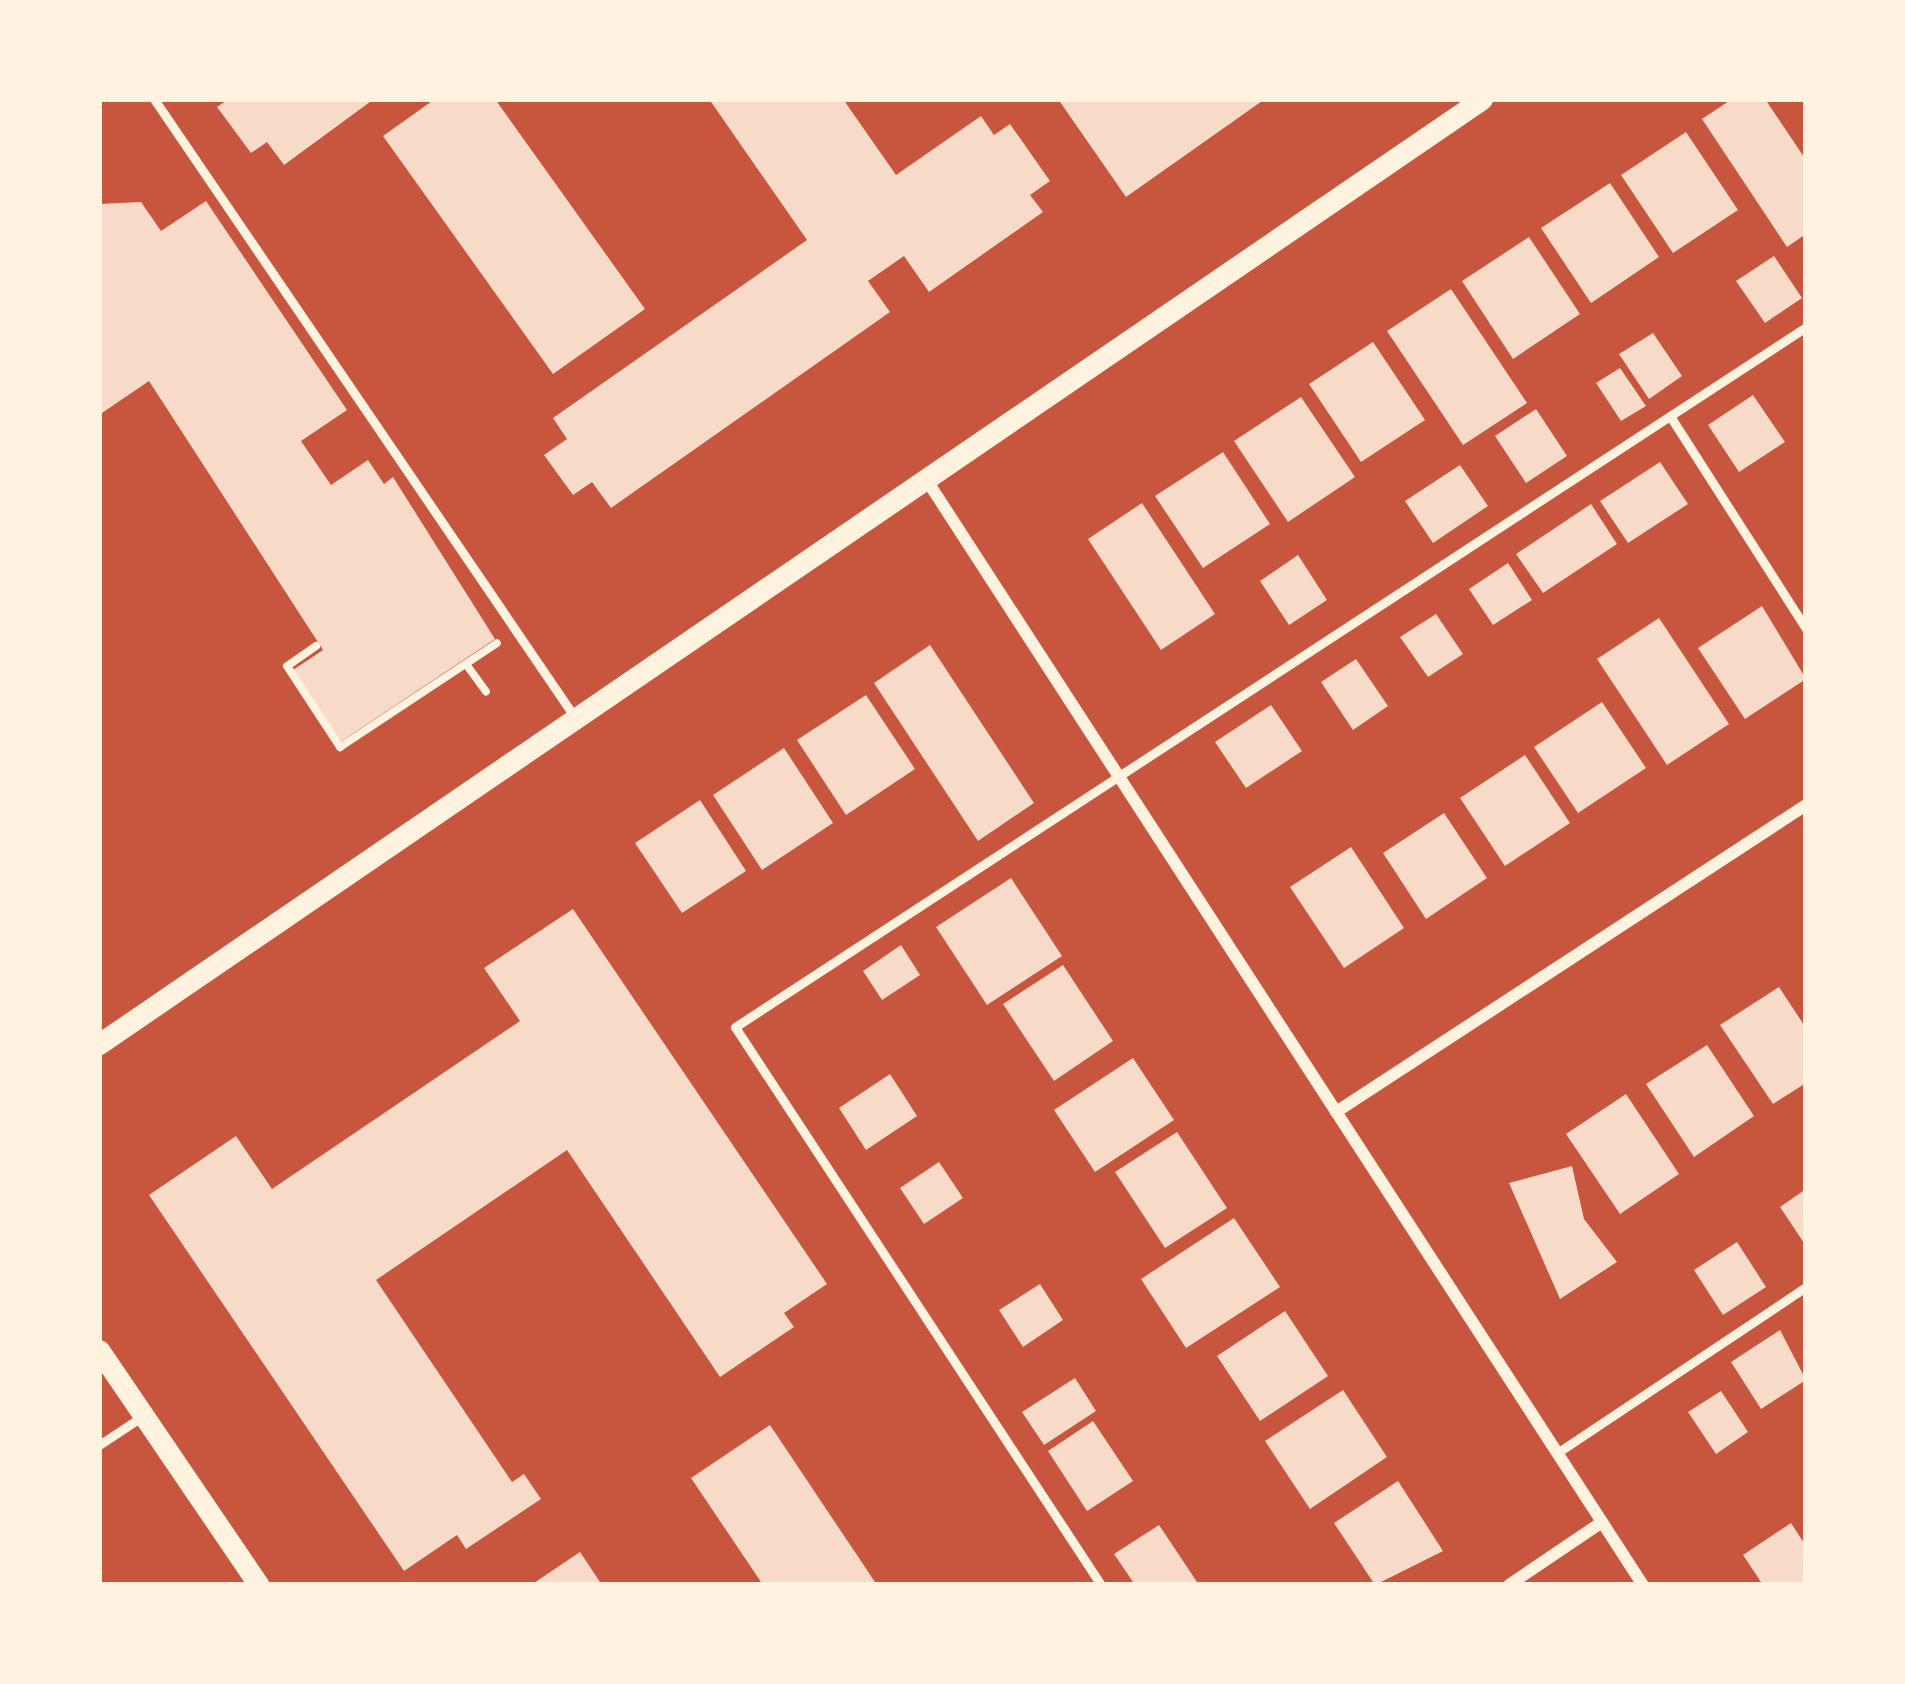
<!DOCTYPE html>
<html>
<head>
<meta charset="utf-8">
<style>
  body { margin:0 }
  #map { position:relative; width:1905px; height:1684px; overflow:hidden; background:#c8553d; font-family:Roboto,sans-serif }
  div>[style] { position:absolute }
  .building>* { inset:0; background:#f7dbc8 }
  .path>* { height:8px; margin:-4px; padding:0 4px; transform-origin:4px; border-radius:4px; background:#fff3e0 }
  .service>* { height:9px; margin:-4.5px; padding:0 4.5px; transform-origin:4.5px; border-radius:4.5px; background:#fff3e0 }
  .minor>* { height:12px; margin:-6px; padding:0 6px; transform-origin:6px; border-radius:6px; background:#fff3e0 }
  .tertiary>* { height:21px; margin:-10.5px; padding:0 10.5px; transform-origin:10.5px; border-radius:10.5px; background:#fff3e0 }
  span { translate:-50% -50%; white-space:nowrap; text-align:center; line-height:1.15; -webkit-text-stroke:12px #fff3e0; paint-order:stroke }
  .frame { position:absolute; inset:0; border:102px solid #fff3e0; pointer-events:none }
</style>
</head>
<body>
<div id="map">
  <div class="building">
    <i style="clip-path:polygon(229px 99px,374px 99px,284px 165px,267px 142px,251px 153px,217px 107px)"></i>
    <i style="clip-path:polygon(435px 99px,495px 99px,645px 309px,553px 374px,383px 136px)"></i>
    <i style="clip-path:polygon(709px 99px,843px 99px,896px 175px,981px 116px,994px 135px,1010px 124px,1050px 181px,1030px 195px,1043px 212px,929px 292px,904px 256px,868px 281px,890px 312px,611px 508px,592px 482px,573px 495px,544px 455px,567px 439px,553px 418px,807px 240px)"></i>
    <i style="clip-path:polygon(1058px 99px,1265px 99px,1126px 197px)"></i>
    <i style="clip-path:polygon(1732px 99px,1765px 99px,1806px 160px,1806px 234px,1787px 247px,1702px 119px)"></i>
    <i style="clip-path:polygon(1686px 132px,1738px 210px,1673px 253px,1621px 175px)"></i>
    <i style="clip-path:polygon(1610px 183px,1659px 257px,1591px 303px,1541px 228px)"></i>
    <i style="clip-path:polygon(206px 201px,347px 410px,301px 441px,331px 485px,368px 460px,384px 484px,393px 477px,495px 639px,340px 742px,293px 670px,323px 650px,149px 381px,99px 415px,99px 204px,141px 202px,161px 231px)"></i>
    <i style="clip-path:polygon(1529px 237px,1580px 314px,1513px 359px,1462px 281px)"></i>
    <i style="clip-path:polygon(1774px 256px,1802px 298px,1765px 323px,1736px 281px)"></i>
    <i style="clip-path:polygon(1451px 289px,1527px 403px,1463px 445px,1387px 331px)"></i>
    <i style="clip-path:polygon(1653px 333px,1682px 376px,1649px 399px,1619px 354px)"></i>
    <i style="clip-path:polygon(1373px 342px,1425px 420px,1361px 462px,1309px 384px)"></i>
    <i style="clip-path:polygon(1620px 368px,1646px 406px,1621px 421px,1596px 383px)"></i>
    <i style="clip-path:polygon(1753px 395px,1785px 442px,1739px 472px,1708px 425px)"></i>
    <i style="clip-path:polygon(1301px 397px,1355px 477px,1288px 522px,1234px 441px)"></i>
    <i style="clip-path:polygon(1536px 409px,1567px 456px,1526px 483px,1495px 436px)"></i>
    <i style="clip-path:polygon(1223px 452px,1270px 524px,1203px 568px,1155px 496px)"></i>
    <i style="clip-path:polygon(1660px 462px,1688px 504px,1628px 543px,1600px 501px)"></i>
    <i style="clip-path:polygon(1460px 465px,1488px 506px,1433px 543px,1405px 501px)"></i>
    <i style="clip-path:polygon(1142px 503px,1215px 614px,1161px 650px,1088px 539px)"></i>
    <i style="clip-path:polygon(1591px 504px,1617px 544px,1543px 593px,1516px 554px)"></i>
    <i style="clip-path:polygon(1298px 555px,1327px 600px,1289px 625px,1260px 581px)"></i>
    <i style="clip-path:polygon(1508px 563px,1532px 600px,1493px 625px,1469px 589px)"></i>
    <i style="clip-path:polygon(1762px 606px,1806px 679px,1745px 719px,1698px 648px)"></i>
    <i style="clip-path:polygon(1436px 614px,1463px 654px,1428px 677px,1400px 637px)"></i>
    <i style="clip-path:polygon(1659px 618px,1729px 724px,1667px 765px,1597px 659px)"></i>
    <i style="clip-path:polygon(930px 645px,1034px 803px,978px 841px,874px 683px)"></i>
    <i style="clip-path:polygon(1356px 659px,1388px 706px,1353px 730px,1321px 682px)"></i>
    <i style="clip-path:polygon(866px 695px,915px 769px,846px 815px,797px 740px)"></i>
    <i style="clip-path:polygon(1602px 702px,1646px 768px,1578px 813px,1534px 747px)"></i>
    <i style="clip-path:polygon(1271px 705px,1302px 751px,1246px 788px,1215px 742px)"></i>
    <i style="clip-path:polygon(784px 748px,833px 823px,762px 870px,713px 795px)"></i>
    <i style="clip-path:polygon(1525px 755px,1570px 823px,1505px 866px,1460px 798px)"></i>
    <i style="clip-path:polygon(700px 800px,746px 871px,682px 913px,635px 843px)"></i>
    <i style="clip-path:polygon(1444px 813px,1487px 878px,1426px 919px,1383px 853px)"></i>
    <i style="clip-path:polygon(1351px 847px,1404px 928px,1344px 968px,1290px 887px)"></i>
    <i style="clip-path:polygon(1011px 878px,1062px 956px,987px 1005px,936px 927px)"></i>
    <i style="clip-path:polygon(573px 909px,827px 1284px,784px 1313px,794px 1327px,720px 1377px,567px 1150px,376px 1280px,512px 1482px,524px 1474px,541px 1499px,466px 1549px,457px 1535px,404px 1571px,149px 1195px,236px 1136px,272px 1189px,520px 1021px,484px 968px)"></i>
    <i style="clip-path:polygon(901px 945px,920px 975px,882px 1000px,863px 971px)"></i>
    <i style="clip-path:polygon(1063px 965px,1113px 1041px,1054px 1081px,1003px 1004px)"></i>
    <i style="clip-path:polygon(1779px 987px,1806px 1028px,1806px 1083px,1773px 1104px,1720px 1025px)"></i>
    <i style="clip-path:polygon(1707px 1045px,1754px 1116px,1694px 1157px,1646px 1084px)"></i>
    <i style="clip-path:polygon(1133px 1058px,1174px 1120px,1095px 1172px,1054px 1110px)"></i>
    <i style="clip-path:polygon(890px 1074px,917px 1116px,866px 1150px,839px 1108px)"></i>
    <i style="clip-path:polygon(1626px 1094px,1679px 1174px,1620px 1214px,1566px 1134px)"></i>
    <i style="clip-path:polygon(1177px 1132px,1227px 1208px,1165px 1248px,1115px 1172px)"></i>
    <i style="clip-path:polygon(939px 1162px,963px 1198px,924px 1224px,900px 1188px)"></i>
    <i style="clip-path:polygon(1572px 1166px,1584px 1219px,1617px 1262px,1560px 1299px,1509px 1183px)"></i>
    <i style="clip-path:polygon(1806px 1189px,1806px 1246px,1780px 1207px)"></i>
    <i style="clip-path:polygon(1234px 1218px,1280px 1287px,1186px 1348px,1141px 1279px)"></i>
    <i style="clip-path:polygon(1737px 1242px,1766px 1287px,1723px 1315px,1694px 1270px)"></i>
    <i style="clip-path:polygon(1040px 1284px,1063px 1320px,1023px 1347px,999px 1310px)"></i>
    <i style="clip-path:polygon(1285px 1311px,1328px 1376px,1260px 1421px,1217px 1356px)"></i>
    <i style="clip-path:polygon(1780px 1330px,1806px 1380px,1761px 1409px,1731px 1362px)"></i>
    <i style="clip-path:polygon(1075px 1378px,1096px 1411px,1044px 1445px,1022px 1412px)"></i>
    <i style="clip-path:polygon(1343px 1390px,1387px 1457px,1310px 1509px,1265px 1441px)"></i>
    <i style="clip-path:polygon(1721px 1391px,1748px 1432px,1716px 1454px,1688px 1412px)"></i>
    <i style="clip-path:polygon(1093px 1421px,1133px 1481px,1087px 1511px,1048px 1451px)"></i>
    <i style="clip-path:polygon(770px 1425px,877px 1585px,763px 1585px,691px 1478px)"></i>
    <i style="clip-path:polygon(1398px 1481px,1443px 1551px,1375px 1585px,1334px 1523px)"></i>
    <i style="clip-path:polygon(1791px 1523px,1806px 1546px,1806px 1585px,1763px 1585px,1743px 1555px)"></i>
    <i style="clip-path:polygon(1159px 1525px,1199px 1585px,1135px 1585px,1114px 1554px)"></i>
    <i style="clip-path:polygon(580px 1552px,602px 1585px,531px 1585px)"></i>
  </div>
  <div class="path">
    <i style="left:316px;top:646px;width:35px;rotate:145deg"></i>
    <i style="left:287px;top:666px;width:97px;rotate:56.8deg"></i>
    <i style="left:340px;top:747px;width:188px;rotate:-33.5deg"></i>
    <i style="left:466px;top:664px;width:34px;rotate:54deg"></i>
  </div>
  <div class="service">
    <i style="left:154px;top:99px;width:750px;rotate:55.76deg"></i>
    <i style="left:1670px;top:416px;width:253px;rotate:57.4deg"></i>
    <i style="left:99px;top:1445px;width:53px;rotate:-33.4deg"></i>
    <i style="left:1557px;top:1453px;width:299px;rotate:-33.7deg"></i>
    <i style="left:1101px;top:1585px;width:667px;rotate:-123.26deg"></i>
    <i style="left:735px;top:1027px;width:1279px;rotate:-33.17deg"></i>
  </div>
  <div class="minor">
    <i style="left:926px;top:479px;width:1318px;rotate:57.05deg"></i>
    <i style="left:1336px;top:1112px;width:561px;rotate:-33.15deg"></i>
    <i style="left:1509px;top:1585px;width:112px;rotate:-34.1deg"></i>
  </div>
  <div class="tertiary">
    <i style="left:99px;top:1044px;width:1675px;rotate:-34.34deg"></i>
    <i style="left:99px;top:1350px;width:284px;rotate:55.8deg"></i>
  </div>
  <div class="frame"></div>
</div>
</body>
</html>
